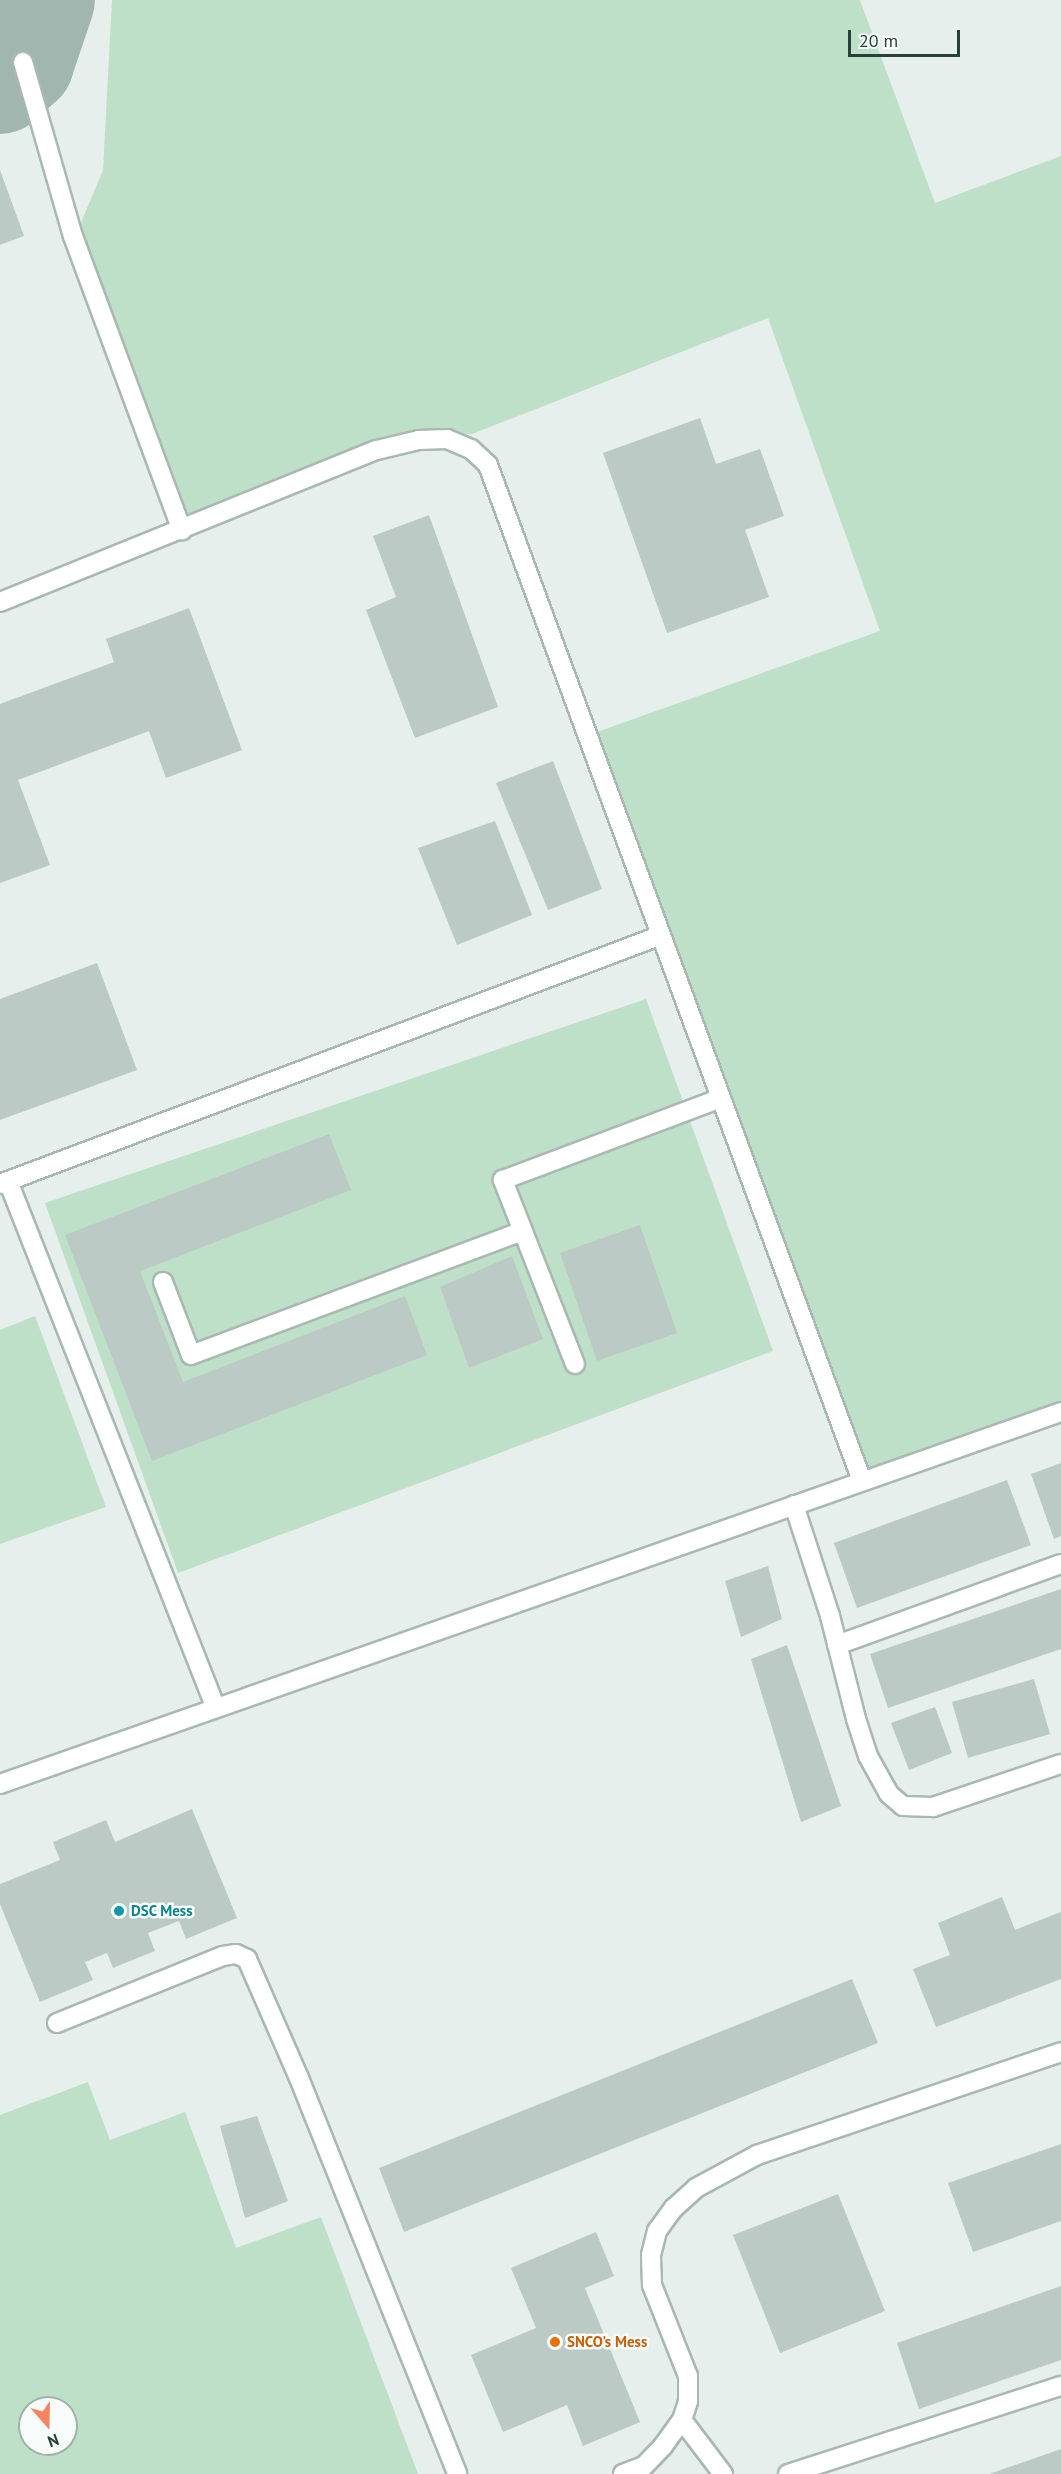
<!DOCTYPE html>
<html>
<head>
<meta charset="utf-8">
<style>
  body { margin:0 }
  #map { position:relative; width:1061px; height:2474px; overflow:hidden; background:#e6efeb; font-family:"PT Sans",sans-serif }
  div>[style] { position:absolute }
  .green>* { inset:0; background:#bfe0c8 }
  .taxiway>* { height:102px; margin:-51px; padding:0 51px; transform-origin:51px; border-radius:51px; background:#a2b6b0 }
  .building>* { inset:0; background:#bbcac4 }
  .roads { filter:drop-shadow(2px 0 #a8b8b2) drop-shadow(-2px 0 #a8b8b2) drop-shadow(0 2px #a8b8b2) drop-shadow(0 -2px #a8b8b2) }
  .service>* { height:18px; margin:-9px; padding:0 9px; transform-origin:9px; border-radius:9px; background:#fff }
  .dots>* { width:16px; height:16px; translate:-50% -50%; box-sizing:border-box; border:3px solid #f7fbf9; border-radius:50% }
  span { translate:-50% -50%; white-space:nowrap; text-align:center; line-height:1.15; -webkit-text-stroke:5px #f7fbf9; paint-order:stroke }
  .culture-label { font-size:15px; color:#0d838f; font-weight:700 }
  .left { translate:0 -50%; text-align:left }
  .food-label { font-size:15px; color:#c56008; font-weight:700 }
  .north { position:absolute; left:18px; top:2396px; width:60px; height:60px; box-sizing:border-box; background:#f7fbf9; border:2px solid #a3b1ad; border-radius:50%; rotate:160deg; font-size:16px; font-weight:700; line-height:24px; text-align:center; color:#24423a }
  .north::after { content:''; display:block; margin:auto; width:21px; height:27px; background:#f4845f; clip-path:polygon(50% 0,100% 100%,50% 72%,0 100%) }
  .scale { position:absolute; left:848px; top:30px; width:112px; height:27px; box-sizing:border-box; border:3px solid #24423a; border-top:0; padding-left:8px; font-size:18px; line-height:21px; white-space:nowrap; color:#24423a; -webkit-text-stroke:4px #f7fbf9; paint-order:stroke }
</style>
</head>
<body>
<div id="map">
  <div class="green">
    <i style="clip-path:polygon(112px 0,860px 0,935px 203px,1061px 156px,1061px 1403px,868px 1470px,597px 732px,880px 631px,768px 318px,472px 434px,427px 432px,189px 518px,80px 225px,103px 170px)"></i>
    <i style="clip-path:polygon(646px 999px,773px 1351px,178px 1573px,45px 1203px)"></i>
    <i style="clip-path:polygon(35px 1316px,106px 1507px,0 1544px,0 1330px)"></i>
    <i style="clip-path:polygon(evenodd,88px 2082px,110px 2140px,185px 2112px,236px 2248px,321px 2217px,418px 2474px,0 2474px,0 2115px,88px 2082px,30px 2408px,66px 2408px,66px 2444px,30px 2444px,30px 2408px)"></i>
  </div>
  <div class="taxiway">
    <i style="left:0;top:83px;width:31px;rotate:-42deg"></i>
    <i style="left:23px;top:62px;width:65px;rotate:-71.3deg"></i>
  </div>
  <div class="building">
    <i style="clip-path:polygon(0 170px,24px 236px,0 245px)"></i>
    <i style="clip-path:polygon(700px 418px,716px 464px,760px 449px,784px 516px,745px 530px,769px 597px,667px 633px,603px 453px)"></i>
    <i style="clip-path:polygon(429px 515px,498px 707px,415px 738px,366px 610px,396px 597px,373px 536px)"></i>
    <i style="clip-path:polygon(189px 608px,242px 750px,166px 778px,149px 731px,18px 780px,50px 865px,0 883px,0 704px,114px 662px,106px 639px)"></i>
    <i style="clip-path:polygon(553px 761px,602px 889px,548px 910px,496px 783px)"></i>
    <i style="clip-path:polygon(495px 821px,532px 915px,457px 945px,418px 848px)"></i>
    <i style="clip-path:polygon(97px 963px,137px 1070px,0 1120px,0 999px)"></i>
    <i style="clip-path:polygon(329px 1134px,351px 1190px,140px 1271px,183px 1382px,405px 1296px,427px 1355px,152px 1461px,65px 1235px)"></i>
    <i style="clip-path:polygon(640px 1225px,677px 1333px,597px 1361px,560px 1253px)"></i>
    <i style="clip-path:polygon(512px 1256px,543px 1339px,469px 1368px,440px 1287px)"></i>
    <i style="clip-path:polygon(1061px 1463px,1061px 1536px,1054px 1539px,1031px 1474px)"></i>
    <i style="clip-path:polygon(1007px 1480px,1031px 1545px,857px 1608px,834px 1543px)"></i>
    <i style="clip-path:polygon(768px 1566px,782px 1619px,741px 1637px,725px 1581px)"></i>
    <i style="clip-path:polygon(1061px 1589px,1061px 1649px,888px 1708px,870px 1654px)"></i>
    <i style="clip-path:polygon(787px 1645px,841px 1806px,801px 1822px,751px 1659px)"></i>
    <i style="clip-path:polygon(1034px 1679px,1050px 1734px,968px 1758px,952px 1702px)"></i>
    <i style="clip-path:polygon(935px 1707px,952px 1753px,909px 1770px,891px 1723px)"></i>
    <i style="clip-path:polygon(192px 1809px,237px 1918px,186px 1939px,179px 1921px,148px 1933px,155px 1951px,113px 1968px,107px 1953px,85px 1962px,93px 1980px,40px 2002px,0 1904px,0 1884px,60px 1860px,53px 1842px,106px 1820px,115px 1842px)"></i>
    <i style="clip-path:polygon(1002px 1897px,1015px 1930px,1061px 1912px,1061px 1979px,936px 2027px,913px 1969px,950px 1955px,938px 1923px)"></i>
    <i style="clip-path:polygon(852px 1979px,878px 2043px,404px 2232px,379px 2168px)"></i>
    <i style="clip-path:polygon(257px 2116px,288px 2201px,245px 2218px,220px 2126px)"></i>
    <i style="clip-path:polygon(1061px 2144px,1061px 2221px,973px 2252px,948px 2183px)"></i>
    <i style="clip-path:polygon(838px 2194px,885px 2311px,780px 2353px,733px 2235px)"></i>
    <i style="clip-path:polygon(596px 2232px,614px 2276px,585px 2288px,640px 2422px,583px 2446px,567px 2405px,503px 2432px,471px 2355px,536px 2328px,511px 2268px)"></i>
    <i style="clip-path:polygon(1061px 2286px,1061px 2360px,919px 2409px,897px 2343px)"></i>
    <i style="clip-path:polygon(1061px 2449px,1061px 2474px,989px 2474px)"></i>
  </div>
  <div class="roads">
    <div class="service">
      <i style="left:23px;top:62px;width:181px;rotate:74deg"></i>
      <i style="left:73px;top:236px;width:314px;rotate:69.7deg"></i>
      <i style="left:0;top:602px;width:406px;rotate:-22deg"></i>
      <i style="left:377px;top:450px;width:43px;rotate:-13.4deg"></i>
      <i style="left:419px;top:440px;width:28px;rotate:-2deg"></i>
      <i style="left:447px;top:439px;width:26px;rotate:23deg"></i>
      <i style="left:471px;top:449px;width:23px;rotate:43deg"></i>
      <i style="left:488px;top:465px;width:1083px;rotate:69.79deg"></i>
      <i style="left:8px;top:1181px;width:564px;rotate:68.48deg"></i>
      <i style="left:0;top:1184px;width:704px;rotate:-20.62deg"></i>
      <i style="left:163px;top:1282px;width:78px;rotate:69deg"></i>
      <i style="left:191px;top:1355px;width:354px;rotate:-20.5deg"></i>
      <i style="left:575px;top:1364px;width:198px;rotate:-111.4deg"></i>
      <i style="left:503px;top:1180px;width:231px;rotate:-20.6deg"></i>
      <i style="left:794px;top:1505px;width:117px;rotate:72deg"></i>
      <i style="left:830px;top:1616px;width:106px;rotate:75.8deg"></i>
      <i style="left:856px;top:1719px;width:39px;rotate:72deg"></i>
      <i style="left:868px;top:1756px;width:43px;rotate:61.1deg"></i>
      <i style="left:889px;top:1794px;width:18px;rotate:41deg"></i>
      <i style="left:903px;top:1806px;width:30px;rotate:2deg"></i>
      <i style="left:933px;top:1807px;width:135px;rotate:-18.6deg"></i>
      <i style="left:837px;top:1645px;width:238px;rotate:-19.9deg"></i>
      <i style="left:0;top:1784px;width:1124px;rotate:-19.32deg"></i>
      <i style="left:57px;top:2023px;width:179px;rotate:-22deg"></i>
      <i style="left:223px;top:1956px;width:13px;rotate:-9deg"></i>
      <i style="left:236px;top:1954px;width:12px;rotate:24deg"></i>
      <i style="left:247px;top:1959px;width:130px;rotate:66.4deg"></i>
      <i style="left:299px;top:2078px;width:426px;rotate:68.2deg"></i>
      <i style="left:682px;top:2420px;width:68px;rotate:52.8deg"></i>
      <i style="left:623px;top:2474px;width:22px;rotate:-21deg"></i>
      <i style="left:644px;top:2466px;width:28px;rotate:-46deg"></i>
      <i style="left:663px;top:2446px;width:32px;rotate:-54deg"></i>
      <i style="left:682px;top:2420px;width:20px;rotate:-72deg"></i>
      <i style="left:688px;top:2401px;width:25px;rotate:-90deg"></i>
      <i style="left:688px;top:2376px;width:98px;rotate:-111.6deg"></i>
      <i style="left:652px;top:2285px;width:30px;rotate:-92deg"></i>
      <i style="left:651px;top:2255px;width:25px;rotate:-76deg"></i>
      <i style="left:657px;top:2231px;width:29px;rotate:-54deg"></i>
      <i style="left:674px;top:2208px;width:30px;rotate:-42deg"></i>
      <i style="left:696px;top:2188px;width:69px;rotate:-28.4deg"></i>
      <i style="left:757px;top:2155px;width:321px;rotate:-18.7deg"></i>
      <i style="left:788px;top:2474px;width:287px;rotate:-17.9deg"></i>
    </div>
  </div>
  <div class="dots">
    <i style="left:119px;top:1911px;background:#0f9aa8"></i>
    <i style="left:555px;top:2342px;background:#e8710a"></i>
  </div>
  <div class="culture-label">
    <span class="left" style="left:131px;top:1911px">DSC Mess</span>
  </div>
  <div class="food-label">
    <span class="left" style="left:567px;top:2342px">SNCO's Mess</span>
  </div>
  <div class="north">N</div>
  <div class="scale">20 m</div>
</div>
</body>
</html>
